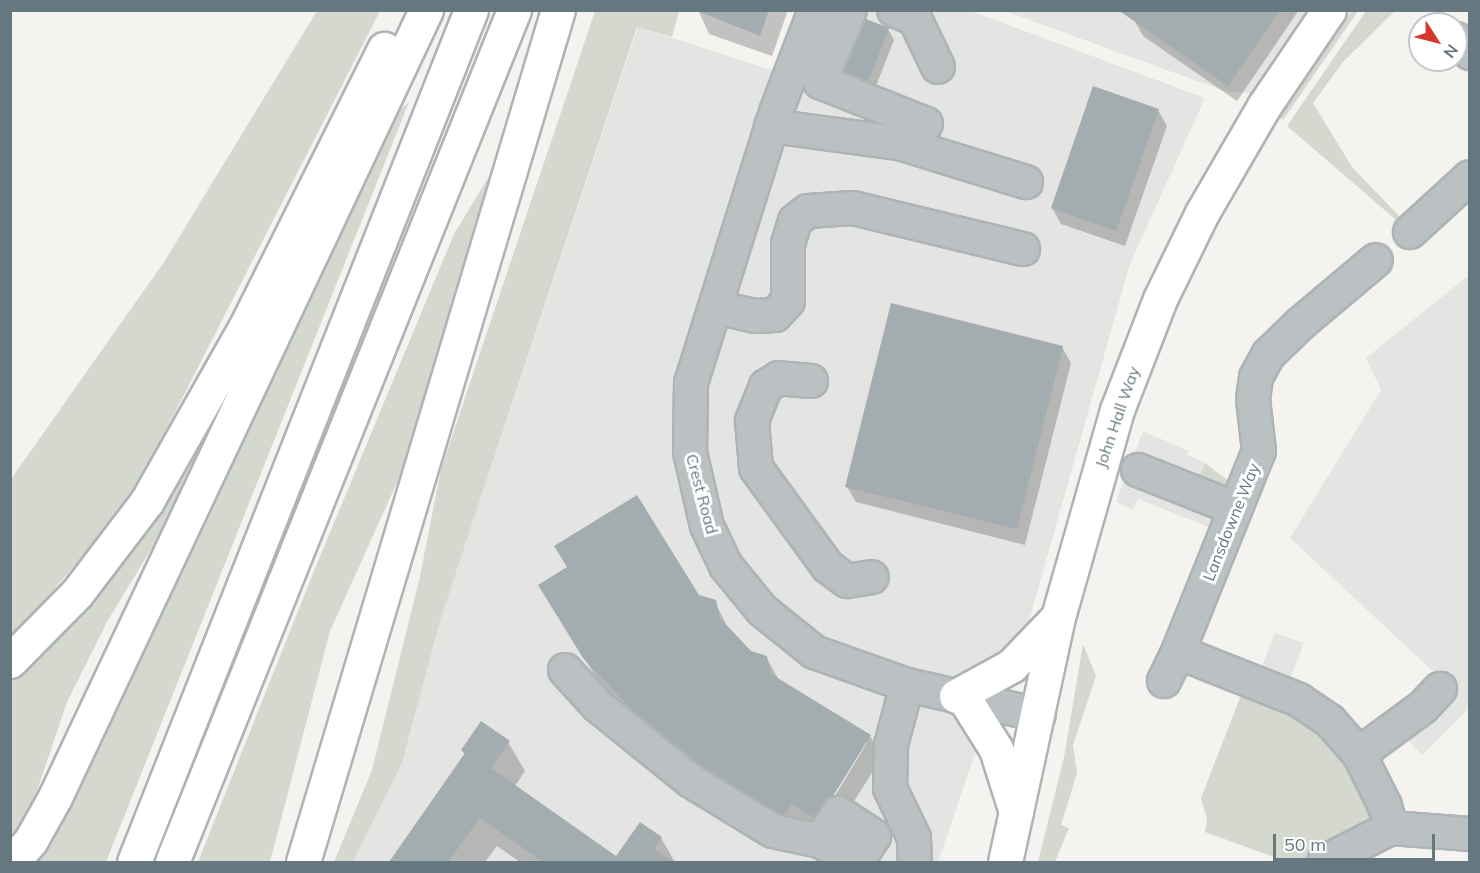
<!DOCTYPE html>
<html>
<head>
<meta charset="utf-8">
<style>
  body { margin:0 }
  #map { position:relative; width:1480px; height:873px; overflow:hidden; background:#f4f3f0; font-family:Mulish,sans-serif }
  div>[style] { position:absolute }
  .built>* { inset:0; background:#e4e5e3 }
  .green>* { inset:0; background:#d4d8cf }
  .shadow>* { inset:0; background:#0003 }
  .building>* { inset:0; background:#a3acaf }
  .roads { filter:drop-shadow(2px 0 #aeb3b5) drop-shadow(-2px 0 #aeb3b5) drop-shadow(0 2px #aeb3b5) drop-shadow(0 -2px #aeb3b5) }
  .minor>* { height:32px; margin:-16px; padding:0 16px; transform-origin:16px; border-radius:16px; background:#bbc0c2 }
  .highway>* { height:33px; margin:-16.5px; padding:0 16.5px; transform-origin:16.5px; border-radius:16.5px; background:#fff }
  span { translate:-50% -50%; white-space:nowrap; text-align:center; line-height:1.15; -webkit-text-stroke:6px #fff; paint-order:stroke }
  .street-label { font-size:16px; color:#65787f }
  .frame { position:absolute; inset:0; border:12px solid #65787f; pointer-events:none }
  .north { position:absolute; left:1408px; top:12px; width:60px; height:60px; box-sizing:border-box; background:#fff; border:2px solid #c1c9cc; border-radius:50%; rotate:126deg; font-size:16px; font-weight:700; line-height:24px; text-align:center; color:#65787f }
  .north::after { content:''; display:block; margin:auto; width:21px; height:27px; background:#d6362d; clip-path:polygon(50% 0,100% 100%,50% 72%,0 100%) }
  .scale { position:absolute; left:1273px; top:834px; width:162px; height:27px; box-sizing:border-box; border:3px solid #65787f; border-top:0; padding-left:8px; font-size:18px; line-height:21px; white-space:nowrap; color:#65787f; -webkit-text-stroke:4px #fff; paint-order:stroke }
</style>
</head>
<body>
<div id="map">
  <div class="built">
    <i style="clip-path:polygon(835px 11px,971px 11px,1205px 98px,1130px 264px,1029px 621px,975px 754px,938px 862px,353px 862px,402px 763px,441px 618px,638px 27px,812px 83px)"></i>
    <i style="clip-path:polygon(1005px 11px,1308px 11px,1254px 93px,1227px 92px)"></i>
    <i style="clip-path:polygon(1469px 275px,1469px 708px,1422px 755px,1402px 734px,1440px 678px,1290px 538px,1381px 390px,1366px 358px)"></i>
    <i style="clip-path:polygon(1143px 431px,1189px 451px,1187px 455px,1205px 463px,1195px 484px,1224px 496px,1211px 528px,1138px 499px,1133px 510px,1116px 502px)"></i>
    <i style="clip-path:polygon(1275px 633px,1304px 643px,1289px 682px,1260px 671px)"></i>
  </div>
  <div class="green">
    <i style="clip-path:polygon(1352px 10px,1358px 11px,1283px 120px,1280px 118px)"></i>
    <i style="clip-path:polygon(317px 11px,380px 11px,142px 477px,84px 554px,11px 640px,11px 479px,164px 262px)"></i>
    <i style="clip-path:polygon(595px 11px,679px 11px,672px 37px,637px 27px,441px 618px,402px 763px,353px 862px,334px 862px,372px 770px,420px 576px,441px 469px)"></i>
    <i style="clip-path:polygon(1366px 11px,1395px 11px,1343px 62px,1313px 103px,1352px 167px,1401px 218px,1402px 225px,1287px 126px)"></i>
    <i style="clip-path:polygon(409px 102px,106px 862px,29px 862px,386px 122px)"></i>
    <i style="clip-path:polygon(505px 150px,399px 478px,330px 631px,270px 862px,198px 862px,314px 571px,454px 234px)"></i>
    <i style="clip-path:polygon(214px 406px,221px 410px,173px 513px,107px 622px,67px 702px,33px 803px,11px 847px,11px 678px,40px 652px)"></i>
    <i style="clip-path:polygon(1205px 463px,1230px 482px,1224px 496px,1195px 484px)"></i>
    <i style="clip-path:polygon(1083px 644px,1096px 676px,1073px 745px,1077px 773px,1061px 825px,1069px 828px,1055px 862px,1038px 862px,1064px 757px)"></i>
    <i style="clip-path:polygon(1243px 690px,1332px 733px,1373px 815px,1363px 828px,1347px 834px,1301px 862px,1287px 862px,1205px 832px,1207px 819px,1201px 798px)"></i>
  </div>
  <div class="shadow">
    <i style="clip-path:polygon(698px 10px,788px 10px,772px 56px,709px 34px)"></i>
    <i style="clip-path:polygon(1141px 10px,1299px 10px,1237px 101px,1143px 36px,1134px 20px)"></i>
    <i style="clip-path:polygon(888px 29px,894px 40px,874px 91px,851px 82px,845px 72px)"></i>
    <i style="clip-path:polygon(1158px 110px,1167px 126px,1125px 246px,1061px 224px,1052px 208px)"></i>
    <i style="clip-path:polygon(1062px 347px,1071px 363px,1025px 545px,856px 502px,847px 487px)"></i>
    <i style="clip-path:polygon(evenodd,698px 597px,715px 602px,729px 630px,750px 652px,766px 657px,779px 680px,870px 736px,882px 757px,844px 817px,797px 835px,649px 734px,597px 679px,552px 606px,698px 597px,864px 743px,867px 743px,830px 804px,828px 802px,864px 743px)"></i>
    <i style="clip-path:polygon(508px 742px,525px 771px,515px 786px,617px 858px,661px 838px,675px 862px,520px 862px,497px 846px,485px 862px,390px 862px,465px 755px,462px 750px)"></i>
  </div>
  <div class="building">
    <i style="clip-path:polygon(695px 10px,769px 10px,760px 36px)"></i>
    <i style="clip-path:polygon(1118px 10px,1280px 10px,1228px 86px)"></i>
    <i style="clip-path:polygon(866px 19px,889px 28px,868px 82px,844px 72px)"></i>
    <i style="clip-path:polygon(1093px 86px,1159px 109px,1116px 231px,1051px 208px)"></i>
    <i style="clip-path:polygon(891px 303px,1063px 346px,1017px 529px,845px 487px)"></i>
    <i style="clip-path:polygon(637px 495px,699px 595px,716px 600px,720px 618px,751px 651px,767px 656px,771px 674px,871px 735px,833px 796px,814px 818px,792px 804px,785px 815px,780px 814px,701px 766px,635px 713px,583px 658px,538px 585px,567px 567px,554px 546px)"></i>
    <i style="clip-path:polygon(481px 721px,510px 741px,491px 768px,616px 856px,640px 822px,662px 837px,654px 849px,673px 862px,543px 862px,480px 818px,448px 862px,389px 862px,465px 753px,461px 750px)"></i>
  </div>
  <div class="roads">
    <div class="minor">
      <i style="left:815px;top:10px;width:109px;rotate:110.9deg"></i>
      <i style="left:776px;top:112px;width:284px;rotate:107.4deg"></i>
      <i style="left:691px;top:383px;width:69px;rotate:90.8deg"></i>
      <i style="left:690px;top:452px;width:76px;rotate:77.1deg"></i>
      <i style="left:707px;top:526px;width:44px;rotate:64.6deg"></i>
      <i style="left:726px;top:566px;width:57px;rotate:50.7deg"></i>
      <i style="left:762px;top:610px;width:67px;rotate:38.9deg"></i>
      <i style="left:814px;top:652px;width:99px;rotate:19.5deg"></i>
      <i style="left:907px;top:685px;width:135px;rotate:12.8deg"></i>
      <i style="left:850px;top:10px;width:78px;rotate:112.6deg"></i>
      <i style="left:820px;top:82px;width:114px;rotate:21.6deg"></i>
      <i style="left:894px;top:10px;width:23px;rotate:23deg"></i>
      <i style="left:915px;top:19px;width:53px;rotate:64.4deg"></i>
      <i style="left:1456px;top:39px;width:20px;rotate:45deg"></i>
      <i style="left:771px;top:126px;width:129px;rotate:7.6deg"></i>
      <i style="left:899px;top:143px;width:133px;rotate:17.1deg"></i>
      <i style="left:1410px;top:232px;width:81px;rotate:-42.5deg"></i>
      <i style="left:715px;top:307px;width:41px;rotate:12.7deg"></i>
      <i style="left:755px;top:316px;width:20px;rotate:-3deg"></i>
      <i style="left:775px;top:315px;width:19px;rotate:-47deg"></i>
      <i style="left:788px;top:301px;width:57px;rotate:-90deg"></i>
      <i style="left:788px;top:244px;width:24px;rotate:-73deg"></i>
      <i style="left:795px;top:221px;width:16px;rotate:-38deg"></i>
      <i style="left:808px;top:211px;width:45px;rotate:-3.8deg"></i>
      <i style="left:853px;top:208px;width:175px;rotate:13.6deg"></i>
      <i style="left:811px;top:381px;width:32px;rotate:-175deg"></i>
      <i style="left:779px;top:378px;width:15px;rotate:148deg"></i>
      <i style="left:766px;top:386px;width:38px;rotate:112deg"></i>
      <i style="left:752px;top:421px;width:47px;rotate:85.1deg"></i>
      <i style="left:756px;top:468px;width:122px;rotate:54deg"></i>
      <i style="left:828px;top:567px;width:24px;rotate:36deg"></i>
      <i style="left:847px;top:581px;width:25px;rotate:-9deg"></i>
      <i style="left:1138px;top:470px;width:105px;rotate:21.7deg"></i>
      <i style="left:565px;top:670px;width:49px;rotate:47.5deg"></i>
      <i style="left:598px;top:706px;width:119px;rotate:38.9deg"></i>
      <i style="left:691px;top:781px;width:96px;rotate:31.4deg"></i>
      <i style="left:773px;top:831px;width:48px;rotate:12deg"></i>
      <i style="left:820px;top:841px;width:42px;rotate:30.3deg"></i>
      <i style="left:1164px;top:681px;width:32px;rotate:-64deg"></i>
      <i style="left:907px;top:685px;width:62px;rotate:104.9deg"></i>
      <i style="left:891px;top:745px;width:43px;rotate:91.3deg"></i>
      <i style="left:890px;top:788px;width:55px;rotate:64.4deg"></i>
      <i style="left:914px;top:838px;width:24px;rotate:88deg"></i>
      <i style="left:1359px;top:754px;width:79px;rotate:-36.3deg"></i>
      <i style="left:1423px;top:707px;width:25px;rotate:-47deg"></i>
      <i style="left:1391px;top:828px;width:79px;rotate:4.3deg"></i>
      <i style="left:820px;top:841px;width:34px;rotate:-56deg"></i>
      <i style="left:839px;top:813px;width:42px;rotate:33.3deg"></i>
      <i style="left:874px;top:836px;width:31px;rotate:123deg"></i>
      <i style="left:1324px;top:862px;width:75px;rotate:-26.9deg"></i>
      <i style="left:1391px;top:828px;width:23px;rotate:-105deg"></i>
      <i style="left:1385px;top:806px;width:58px;rotate:-116.6deg"></i>
      <i style="left:1359px;top:754px;width:44px;rotate:-131.3deg"></i>
      <i style="left:1330px;top:721px;width:37px;rotate:-146deg"></i>
      <i style="left:1299px;top:700px;width:130px;rotate:-158.4deg"></i>
      <i style="left:1178px;top:652px;width:217px;rotate:-68.1deg"></i>
      <i style="left:1259px;top:451px;width:52px;rotate:-96.6deg"></i>
      <i style="left:1253px;top:399px;width:22px;rotate:-82deg"></i>
      <i style="left:1256px;top:377px;width:25px;rotate:-61deg"></i>
      <i style="left:1268px;top:355px;width:45px;rotate:-44.1deg"></i>
      <i style="left:1300px;top:324px;width:99px;rotate:-40.1deg"></i>
    </div>
    <div class="highway">
      <i style="left:10px;top:661px;width:95px;rotate:-45.4deg"></i>
      <i style="left:77px;top:593px;width:116px;rotate:-52.7deg"></i>
      <i style="left:147px;top:501px;width:199px;rotate:-60.5deg"></i>
      <i style="left:245px;top:328px;width:312px;rotate:-63.5deg"></i>
      <i style="left:956px;top:696px;width:63px;rotate:-28.6deg"></i>
      <i style="left:1011px;top:666px;width:65px;rotate:-46.2deg"></i>
      <i style="left:964px;top:698px;width:60px;rotate:57.9deg"></i>
      <i style="left:996px;top:749px;width:66px;rotate:72.4deg"></i>
      <i style="left:12px;top:862px;width:29px;rotate:-49deg"></i>
      <i style="left:31px;top:840px;width:49px;rotate:-60.8deg"></i>
      <i style="left:55px;top:797px;width:870px;rotate:-64.76deg"></i>
      <i style="left:134px;top:862px;width:916px;rotate:-68.42deg"></i>
      <i style="left:172px;top:862px;width:918px;rotate:-68.13deg"></i>
      <i style="left:303px;top:862px;width:889px;rotate:-73.34deg"></i>
      <i style="left:1005px;top:862px;width:251px;rotate:-77.8deg"></i>
      <i style="left:1058px;top:617px;width:215px;rotate:-74.1deg"></i>
      <i style="left:1117px;top:410px;width:119px;rotate:-68.8deg"></i>
      <i style="left:1160px;top:299px;width:96px;rotate:-64deg"></i>
      <i style="left:1202px;top:213px;width:124px;rotate:-59.9deg"></i>
      <i style="left:1264px;top:106px;width:116px;rotate:-55.9deg"></i>
    </div>
  </div>
  <div class="street-label">
    <span style="left:1117px;top:417px;rotate:-71deg">John Hall Way</span>
    <span style="left:702px;top:494px;rotate:75deg">Crest Road</span>
    <span style="left:1231px;top:522px;rotate:-68deg">Lansdowne Way</span>
  </div>
  <div class="frame"></div>
  <div class="north">N</div>
  <div class="scale">50 m</div>
</div>
</body>
</html>
